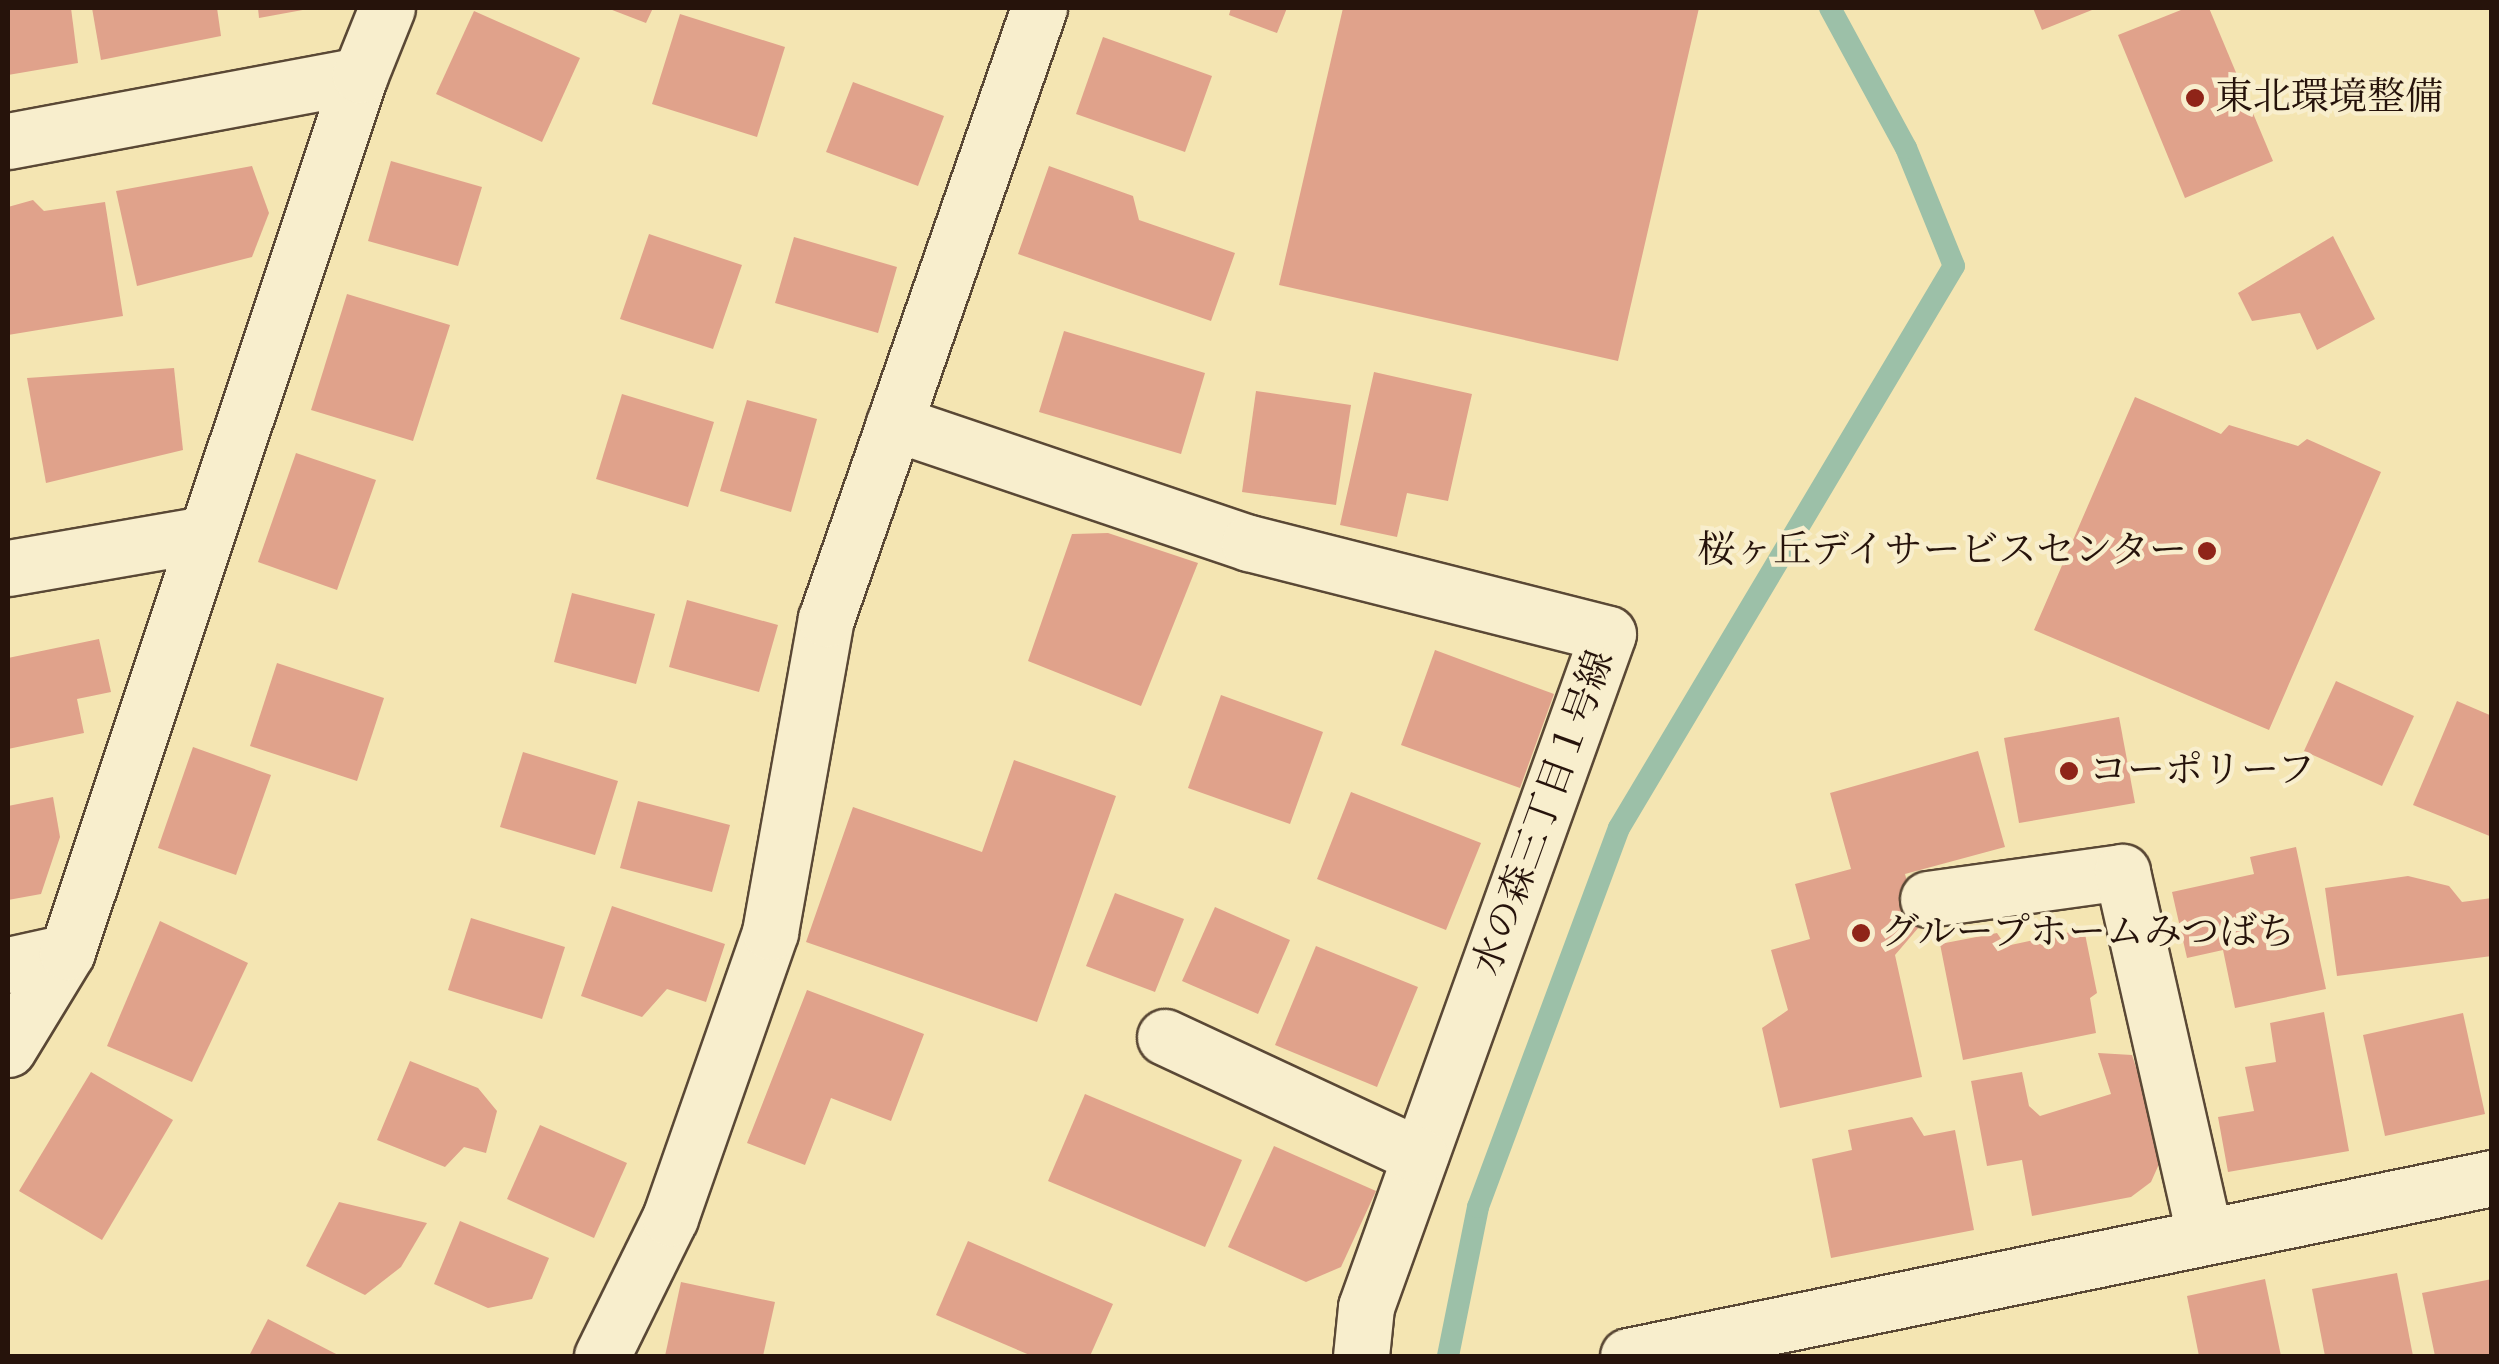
<!DOCTYPE html>
<html>
<head>
<meta charset="utf-8">
<style>
  body { margin:0 }
  #map { position:relative; width:2499px; height:1364px; overflow:hidden; background:#f4e5b2; font-family:Cardo,"Noto Serif JP",serif }
  div>[style] { position:absolute }
  .stream>* { height:22px; margin:-11px; padding:0 11px; transform-origin:11px; border-radius:11px; background:#9cc0a8 }
  .building>* { inset:0; background:#e0a28b }
  .roads { filter:drop-shadow(2px 0 #5a4835) drop-shadow(-2px 0 #5a4835) drop-shadow(0 2px #5a4835) drop-shadow(0 -2px #5a4835) }
  .minor>* { height:55px; margin:-27.5px; padding:0 27.5px; transform-origin:27.5px; border-radius:27.5px; background:#f8eecd }
  .dots>* { width:28px; height:28px; translate:-50% -50%; box-sizing:border-box; border:5px solid #f8eecd; border-radius:50% }
  span { translate:-50% -50%; white-space:nowrap; text-align:center; line-height:1.15; -webkit-text-stroke:9px #f8eecd; paint-order:stroke }
  .poi-label { font-size:38px; color:#26130b }
  .left { translate:0 -50%; text-align:left }
  .right { translate:-100% -50%; text-align:right }
  .street-label { font-size:38px; color:#26130b }
  .frame { position:absolute; inset:0; border:10px solid #26130b; pointer-events:none }
</style>
</head>
<body>
<div id="map">
  <div class="stream">
    <i style="left:1448px;top:1356px;width:152px;rotate:-78.6deg"></i>
    <i style="left:1478px;top:1207px;width:404px;rotate:-69.6deg"></i>
    <i style="left:1619px;top:828px;width:654px;rotate:-59.2deg"></i>
    <i style="left:1954px;top:266px;width:127px;rotate:-112.1deg"></i>
    <i style="left:1906px;top:148px;width:159px;rotate:-118.5deg"></i>
  </div>
  <div class="building">
    <i style="clip-path:polygon(8px 8px,71px 8px,78px 63px,8px 75px)"></i>
    <i style="clip-path:polygon(92px 8px,217px 8px,221px 36px,101px 60px)"></i>
    <i style="clip-path:polygon(258px 8px,308px 8px,308px 9px,259px 18px)"></i>
    <i style="clip-path:polygon(607px 8px,653px 8px,646px 23px)"></i>
    <i style="clip-path:polygon(1231px 8px,1287px 8px,1277px 33px,1229px 15px)"></i>
    <i style="clip-path:polygon(1343px 8px,1699px 8px,1618px 361px,1279px 285px)"></i>
    <i style="clip-path:polygon(2033px 8px,2097px 8px,2042px 30px)"></i>
    <i style="clip-path:polygon(2186px 8px,2209px 8px,2273px 161px,2185px 198px,2118px 35px)"></i>
    <i style="clip-path:polygon(474px 11px,580px 58px,542px 142px,436px 94px)"></i>
    <i style="clip-path:polygon(680px 14px,785px 47px,757px 137px,652px 104px)"></i>
    <i style="clip-path:polygon(1103px 37px,1212px 76px,1185px 152px,1076px 114px)"></i>
    <i style="clip-path:polygon(853px 82px,944px 116px,918px 186px,826px 152px)"></i>
    <i style="clip-path:polygon(391px 161px,482px 187px,458px 266px,368px 241px)"></i>
    <i style="clip-path:polygon(252px 166px,269px 213px,252px 257px,137px 286px,116px 191px)"></i>
    <i style="clip-path:polygon(1049px 166px,1133px 196px,1139px 220px,1235px 253px,1211px 321px,1018px 254px)"></i>
    <i style="clip-path:polygon(33px 200px,44px 211px,105px 202px,123px 316px,8px 335px,8px 207px)"></i>
    <i style="clip-path:polygon(649px 234px,742px 265px,713px 349px,620px 319px)"></i>
    <i style="clip-path:polygon(2333px 236px,2375px 319px,2317px 350px,2300px 313px,2252px 321px,2238px 293px)"></i>
    <i style="clip-path:polygon(794px 237px,897px 267px,878px 333px,775px 303px)"></i>
    <i style="clip-path:polygon(347px 294px,450px 325px,413px 441px,311px 410px)"></i>
    <i style="clip-path:polygon(1064px 331px,1205px 373px,1181px 454px,1039px 412px)"></i>
    <i style="clip-path:polygon(174px 368px,183px 450px,46px 483px,27px 378px)"></i>
    <i style="clip-path:polygon(1374px 372px,1472px 394px,1448px 501px,1407px 493px,1397px 537px,1340px 525px)"></i>
    <i style="clip-path:polygon(1256px 391px,1351px 405px,1336px 505px,1242px 492px)"></i>
    <i style="clip-path:polygon(622px 394px,714px 422px,688px 507px,596px 479px)"></i>
    <i style="clip-path:polygon(2135px 397px,2221px 434px,2229px 425px,2298px 446px,2307px 439px,2381px 472px,2269px 730px,2034px 630px)"></i>
    <i style="clip-path:polygon(747px 400px,817px 419px,791px 512px,720px 491px)"></i>
    <i style="clip-path:polygon(296px 453px,376px 480px,337px 590px,258px 562px)"></i>
    <i style="clip-path:polygon(1108px 533px,1198px 563px,1141px 706px,1028px 661px,1072px 534px)"></i>
    <i style="clip-path:polygon(572px 593px,655px 614px,636px 684px,554px 662px)"></i>
    <i style="clip-path:polygon(687px 600px,778px 625px,759px 692px,669px 667px)"></i>
    <i style="clip-path:polygon(99px 639px,111px 692px,77px 699px,84px 733px,8px 749px,8px 658px)"></i>
    <i style="clip-path:polygon(1435px 650px,1554px 694px,1520px 788px,1401px 745px)"></i>
    <i style="clip-path:polygon(277px 663px,384px 698px,357px 781px,250px 746px)"></i>
    <i style="clip-path:polygon(2336px 681px,2414px 716px,2382px 786px,2304px 751px)"></i>
    <i style="clip-path:polygon(1221px 695px,1323px 732px,1290px 824px,1188px 788px)"></i>
    <i style="clip-path:polygon(2457px 701px,2492px 716px,2492px 837px,2413px 805px)"></i>
    <i style="clip-path:polygon(2119px 717px,2135px 803px,2019px 823px,2004px 738px)"></i>
    <i style="clip-path:polygon(193px 747px,271px 775px,236px 875px,158px 848px)"></i>
    <i style="clip-path:polygon(1978px 751px,2005px 847px,1905px 874px,1919px 927px,1895px 955px,1922px 1077px,1780px 1108px,1762px 1028px,1788px 1010px,1771px 950px,1810px 939px,1795px 884px,1851px 869px,1830px 793px)"></i>
    <i style="clip-path:polygon(523px 752px,618px 781px,595px 855px,500px 827px)"></i>
    <i style="clip-path:polygon(1014px 760px,1116px 796px,1037px 1022px,806px 942px,853px 807px,982px 852px)"></i>
    <i style="clip-path:polygon(1351px 792px,1481px 843px,1446px 930px,1317px 879px)"></i>
    <i style="clip-path:polygon(53px 797px,60px 837px,41px 894px,8px 900px,8px 806px)"></i>
    <i style="clip-path:polygon(638px 801px,730px 825px,712px 892px,620px 868px)"></i>
    <i style="clip-path:polygon(2296px 847px,2326px 989px,2235px 1008px,2223px 950px,2187px 958px,2172px 892px,2254px 874px,2250px 857px)"></i>
    <i style="clip-path:polygon(2408px 876px,2449px 886px,2462px 902px,2492px 898px,2492px 956px,2337px 976px,2325px 888px)"></i>
    <i style="clip-path:polygon(1115px 893px,1184px 919px,1155px 992px,1086px 966px)"></i>
    <i style="clip-path:polygon(612px 906px,725px 944px,706px 1002px,667px 989px,642px 1017px,581px 996px)"></i>
    <i style="clip-path:polygon(1215px 907px,1290px 940px,1258px 1014px,1182px 981px)"></i>
    <i style="clip-path:polygon(471px 918px,565px 947px,542px 1019px,448px 990px)"></i>
    <i style="clip-path:polygon(160px 921px,248px 963px,192px 1082px,107px 1046px)"></i>
    <i style="clip-path:polygon(2084px 929px,2097px 993px,2090px 998px,2096px 1033px,1963px 1060px,1940px 944px,1997px 933px,2006px 946px)"></i>
    <i style="clip-path:polygon(1316px 946px,1418px 987px,1377px 1087px,1275px 1045px)"></i>
    <i style="clip-path:polygon(807px 990px,924px 1034px,891px 1121px,831px 1098px,805px 1165px,747px 1143px)"></i>
    <i style="clip-path:polygon(2324px 1012px,2349px 1151px,2228px 1172px,2218px 1117px,2254px 1111px,2245px 1067px,2276px 1062px,2270px 1023px)"></i>
    <i style="clip-path:polygon(2463px 1013px,2485px 1114px,2385px 1136px,2363px 1035px)"></i>
    <i style="clip-path:polygon(2098px 1053px,2132px 1055px,2164px 1153px,2151px 1182px,2131px 1197px,2032px 1216px,2022px 1160px,1987px 1166px,1971px 1081px,2022px 1072px,2029px 1106px,2040px 1116px,2111px 1094px)"></i>
    <i style="clip-path:polygon(410px 1061px,478px 1088px,497px 1111px,486px 1153px,464px 1147px,445px 1167px,377px 1140px)"></i>
    <i style="clip-path:polygon(91px 1072px,173px 1120px,102px 1240px,19px 1191px)"></i>
    <i style="clip-path:polygon(1085px 1094px,1242px 1160px,1205px 1247px,1048px 1181px)"></i>
    <i style="clip-path:polygon(1912px 1117px,1924px 1136px,1955px 1130px,1974px 1230px,1831px 1258px,1812px 1159px,1852px 1150px,1848px 1130px)"></i>
    <i style="clip-path:polygon(540px 1125px,627px 1163px,594px 1238px,507px 1199px)"></i>
    <i style="clip-path:polygon(1274px 1146px,1376px 1191px,1341px 1267px,1306px 1282px,1228px 1247px)"></i>
    <i style="clip-path:polygon(339px 1202px,427px 1223px,401px 1267px,365px 1295px,306px 1266px)"></i>
    <i style="clip-path:polygon(460px 1221px,549px 1258px,532px 1299px,488px 1308px,434px 1284px)"></i>
    <i style="clip-path:polygon(968px 1241px,1113px 1304px,1090px 1356px,1032px 1356px,936px 1315px)"></i>
    <i style="clip-path:polygon(2397px 1273px,2413px 1356px,2325px 1356px,2312px 1289px)"></i>
    <i style="clip-path:polygon(2265px 1279px,2281px 1356px,2199px 1356px,2187px 1296px)"></i>
    <i style="clip-path:polygon(2492px 1279px,2492px 1356px,2435px 1356px,2422px 1293px)"></i>
    <i style="clip-path:polygon(681px 1282px,775px 1302px,763px 1356px,665px 1356px)"></i>
    <i style="clip-path:polygon(268px 1319px,340px 1356px,249px 1356px)"></i>
  </div>
  <div class="roads">
    <div class="minor">
      <i style="left:8px;top:141px;width:358px;rotate:-10.6deg"></i>
      <i style="left:894px;top:423px;width:375px;rotate:18.7deg"></i>
      <i style="left:1249px;top:543px;width:370px;rotate:14.2deg"></i>
      <i style="left:1608px;top:634px;width:715px;rotate:109.78deg"></i>
      <i style="left:1366px;top:1307px;width:49px;rotate:95.8deg"></i>
      <i style="left:8px;top:568px;width:199px;rotate:-9.8deg"></i>
      <i style="left:1928px;top:899px;width:196px;rotate:-7.9deg"></i>
      <i style="left:2122px;top:872px;width:374px;rotate:77.2deg"></i>
      <i style="left:8px;top:965px;width:60px;rotate:-12.4deg"></i>
      <i style="left:1165px;top:1037px;width:281px;rotate:25deg"></i>
      <i style="left:8px;top:1049px;width:114px;rotate:-58.7deg"></i>
      <i style="left:67px;top:952px;width:925px;rotate:-71.53deg"></i>
      <i style="left:360px;top:75px;width:72px;rotate:-68.1deg"></i>
      <i style="left:602px;top:1356px;width:154px;rotate:-63.8deg"></i>
      <i style="left:670px;top:1218px;width:303px;rotate:-70.7deg"></i>
      <i style="left:770px;top:932px;width:318px;rotate:-79.9deg"></i>
      <i style="left:826px;top:619px;width:647px;rotate:-70.78deg"></i>
      <i style="left:1628px;top:1356px;width:882px;rotate:-11.64deg"></i>
    </div>
  </div>
  <div class="dots">
    <i style="left:2195px;top:98px;background:#8f2418"></i>
    <i style="left:2207px;top:551px;background:#8f2418"></i>
    <i style="left:2069px;top:771px;background:#8f2418"></i>
    <i style="left:1861px;top:933px;background:#8f2418"></i>
  </div>
  <div class="poi-label">
    <span class="left" style="left:2215px;top:98px">東北環境整備</span>
    <span class="right" style="left:2187px;top:551px">桜ヶ丘デイサービスセンター</span>
    <span class="left" style="left:2089px;top:771px">コーポリーフ</span>
    <span class="left" style="left:1881px;top:933px">グループホームみつばち</span>
  </div>
  <div class="street-label">
    <span style="left:1544px;top:813px;rotate:-70deg">水の森三丁目１号線</span>
  </div>
  <div class="frame"></div>
</div>
</body>
</html>
